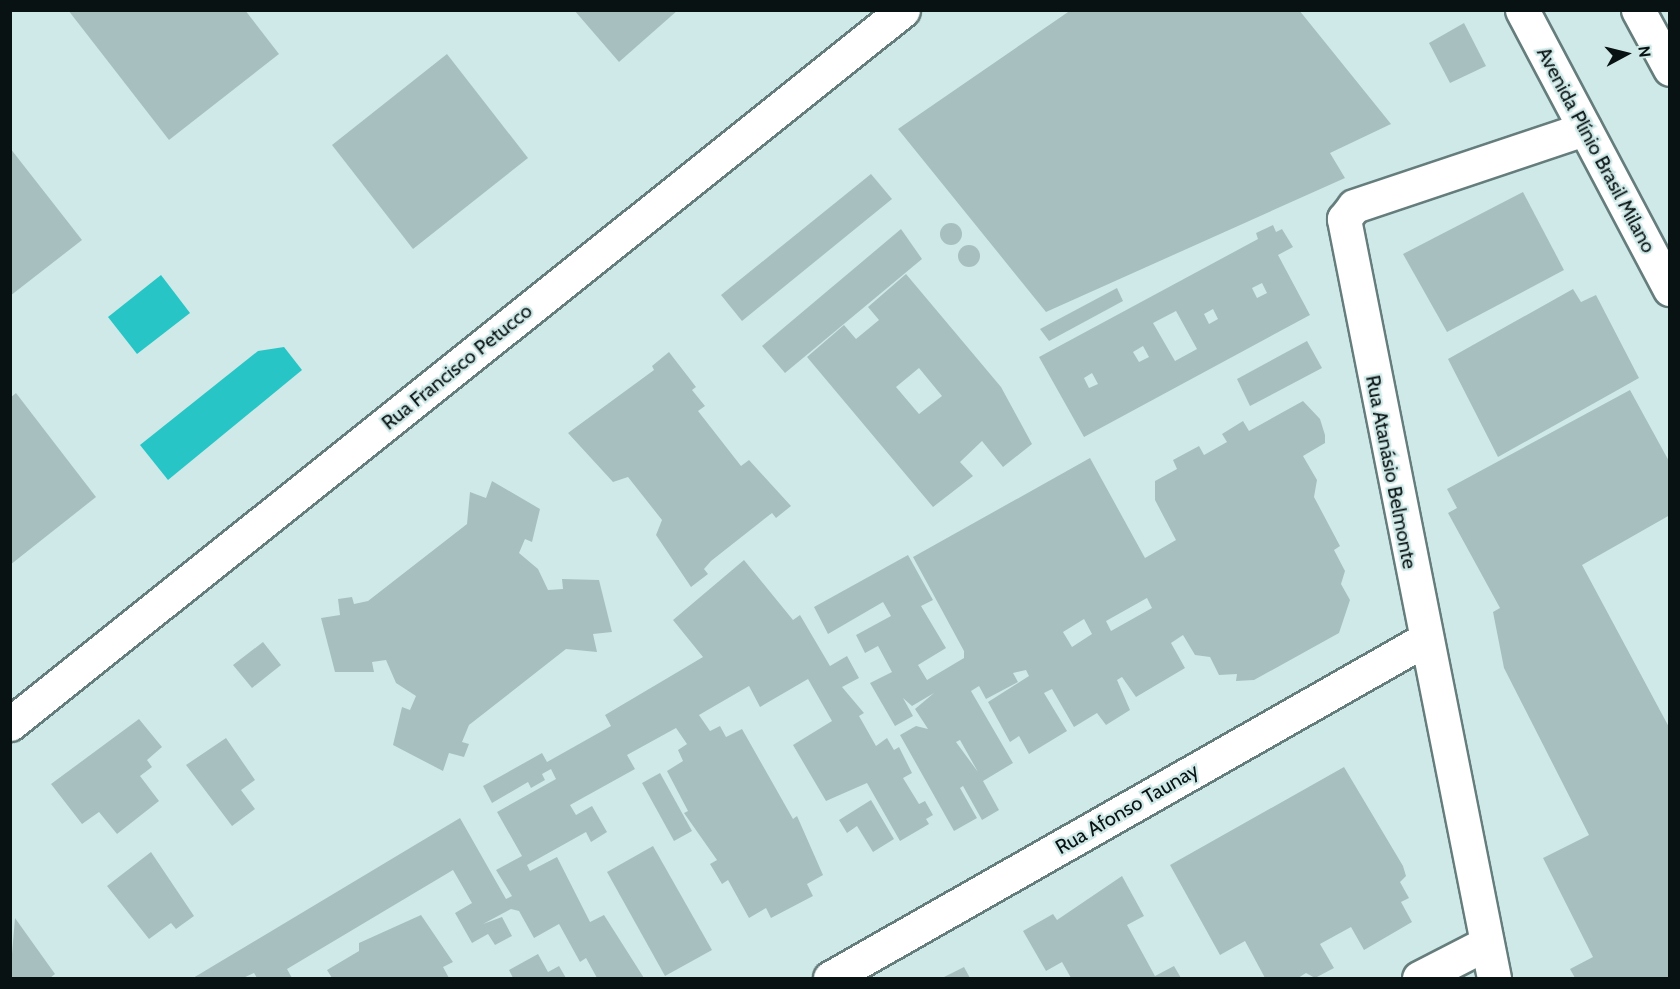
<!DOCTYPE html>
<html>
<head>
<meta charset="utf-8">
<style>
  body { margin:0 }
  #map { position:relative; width:1680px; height:989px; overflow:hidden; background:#cfe9e8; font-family:Cabin,sans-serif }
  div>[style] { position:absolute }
  .water>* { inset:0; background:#27c5c5 }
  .building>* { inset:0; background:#a7c0bf }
  .round { border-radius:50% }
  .roads { filter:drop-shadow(2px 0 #657d7c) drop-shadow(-2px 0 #657d7c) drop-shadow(0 2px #657d7c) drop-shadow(0 -2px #657d7c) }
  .minor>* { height:33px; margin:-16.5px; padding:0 16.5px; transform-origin:16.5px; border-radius:16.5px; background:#fff }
  .tertiary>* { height:33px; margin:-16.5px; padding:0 16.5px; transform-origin:16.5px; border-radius:16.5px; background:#fff }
  .secondary>* { height:33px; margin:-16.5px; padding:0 16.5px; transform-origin:16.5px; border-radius:16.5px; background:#fff }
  span { translate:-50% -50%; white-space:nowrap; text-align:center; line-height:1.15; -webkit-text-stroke:4.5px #cfe9e8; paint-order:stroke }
  .street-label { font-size:20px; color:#091212 }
  .frame { position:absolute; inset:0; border:12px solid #091212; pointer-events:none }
  .north { position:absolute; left:1596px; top:24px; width:60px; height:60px; -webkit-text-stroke:4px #cfe9e8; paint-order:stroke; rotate:83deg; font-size:16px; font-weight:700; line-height:24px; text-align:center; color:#091212 }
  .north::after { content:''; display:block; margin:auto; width:21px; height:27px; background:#091212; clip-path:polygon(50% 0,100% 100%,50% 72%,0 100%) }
</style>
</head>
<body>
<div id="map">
  <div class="water">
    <i style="clip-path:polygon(161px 275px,190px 313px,137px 354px,108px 317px)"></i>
    <i style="clip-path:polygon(284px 347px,302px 370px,168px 480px,140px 445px,258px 351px)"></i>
  </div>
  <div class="building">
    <i style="clip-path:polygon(68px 10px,245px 10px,279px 54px,169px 140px)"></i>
    <i style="clip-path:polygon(574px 10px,678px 10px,619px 62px)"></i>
    <i style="clip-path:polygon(1071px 10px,1299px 10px,1391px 124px,1330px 153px,1345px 178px,1046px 312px,898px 129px)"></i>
    <i style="clip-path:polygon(1464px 23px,1486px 66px,1450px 83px,1429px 43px)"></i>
    <i style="clip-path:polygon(447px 54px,528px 158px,413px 249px,332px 145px)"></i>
    <i style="clip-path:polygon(10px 148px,82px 240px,10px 296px)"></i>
    <i style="clip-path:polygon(871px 174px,892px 199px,742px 321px,721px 295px)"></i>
    <i style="clip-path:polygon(1523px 192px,1564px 270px,1447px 332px,1403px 254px)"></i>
    <i class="round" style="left:940px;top:223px;width:22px;height:22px"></i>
    <i style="clip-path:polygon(evenodd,1273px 225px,1276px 232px,1282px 229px,1293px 247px,1278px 255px,1310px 315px,1084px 437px,1039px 357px,1258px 239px,1256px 233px,1273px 225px,1262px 283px,1267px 293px,1257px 298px,1252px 288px,1262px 283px,1273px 225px,1213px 309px,1218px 319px,1209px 324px,1204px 314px,1213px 309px,1273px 225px,1176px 311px,1197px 349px,1175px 361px,1153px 323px,1176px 311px,1273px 225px,1143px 346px,1149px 357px,1139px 362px,1133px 352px,1143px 346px,1273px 225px,1092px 373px,1098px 384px,1089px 388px,1084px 378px,1092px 373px)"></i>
    <i style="clip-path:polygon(901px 229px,922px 259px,785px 373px,762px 346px)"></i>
    <i class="round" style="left:958px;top:245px;width:22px;height:22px"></i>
    <i style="clip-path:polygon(evenodd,906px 274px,1001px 387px,1032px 444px,1003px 467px,982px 441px,960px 462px,973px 476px,933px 507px,807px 357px,844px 325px,856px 339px,879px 320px,868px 307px,906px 274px,919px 368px,942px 396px,919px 414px,896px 387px,919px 368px)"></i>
    <i style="clip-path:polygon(1117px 288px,1123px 301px,1049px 341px,1040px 329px)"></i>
    <i style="clip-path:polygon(1573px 289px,1581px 302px,1596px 295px,1639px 378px,1498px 457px,1448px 359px)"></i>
    <i style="clip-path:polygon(1307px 341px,1322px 368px,1250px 406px,1237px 379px)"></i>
    <i style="clip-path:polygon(669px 352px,696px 387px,692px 390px,705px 406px,698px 411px,741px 466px,749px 460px,791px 506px,776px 518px,772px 513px,711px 561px,704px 569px,708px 574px,691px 587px,656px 535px,662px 520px,628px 477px,613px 482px,568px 433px,654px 370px,652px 366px)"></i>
    <i style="clip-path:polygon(1630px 390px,1670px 463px,1670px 515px,1582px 565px,1670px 729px,1670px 978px,1575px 978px,1570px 969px,1593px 957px,1543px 858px,1589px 835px,1504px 668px,1493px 612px,1500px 608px,1448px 513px,1457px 508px,1447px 489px)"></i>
    <i style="clip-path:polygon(16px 393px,96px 497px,10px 565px,10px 398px)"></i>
    <i style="clip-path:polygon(evenodd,1303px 401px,1320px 419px,1325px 435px,1325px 443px,1303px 456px,1317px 480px,1314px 497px,1340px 546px,1334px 550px,1345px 571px,1341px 584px,1350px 600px,1339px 633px,1254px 680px,1236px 681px,1237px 674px,1219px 675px,1210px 657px,1195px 655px,1183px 635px,1171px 643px,1185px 668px,1136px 697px,1122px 677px,1117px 680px,1130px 710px,1106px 725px,1097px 713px,1074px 727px,1052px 689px,1044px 693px,1067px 731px,1029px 754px,1019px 736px,1010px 742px,988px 702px,1029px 676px,1026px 670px,1013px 673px,1018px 682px,986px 699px,979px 686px,971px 691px,1013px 763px,983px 781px,999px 810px,982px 820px,963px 786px,960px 788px,977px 818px,954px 831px,900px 735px,916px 726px,928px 729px,915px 709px,934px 693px,912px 706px,903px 698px,913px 716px,895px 726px,870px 683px,892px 672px,878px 646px,865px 653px,856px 635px,891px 616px,883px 602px,828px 634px,814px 607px,908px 555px,933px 600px,921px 606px,946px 648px,918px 665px,927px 680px,964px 658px,964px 651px,913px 557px,1090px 458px,1145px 558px,1176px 540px,1155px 500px,1155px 481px,1177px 469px,1173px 460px,1199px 446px,1204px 455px,1227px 442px,1222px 434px,1243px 421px,1249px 431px,1303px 401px,1147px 598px,1152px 608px,1111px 631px,1106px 621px,1147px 598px,1303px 401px,1084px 619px,1092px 634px,1072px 647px,1063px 632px,1084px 619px,1303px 401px,960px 740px,978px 772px,956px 742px,960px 740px)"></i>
    <i style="clip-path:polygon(492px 481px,540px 509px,532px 542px,525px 539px,519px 553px,538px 569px,548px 590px,563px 589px,562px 579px,599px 580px,612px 632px,593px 634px,597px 652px,566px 649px,469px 725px,462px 742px,469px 744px,464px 757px,449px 753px,443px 771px,393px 745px,402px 707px,410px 710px,416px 696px,396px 683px,386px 660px,372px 662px,374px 672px,335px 672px,321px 618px,340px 615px,338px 599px,352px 597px,354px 604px,368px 601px,467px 524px,470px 492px,486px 498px)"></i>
    <i style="clip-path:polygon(744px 560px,793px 620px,800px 615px,830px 666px,847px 656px,859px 678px,842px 687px,864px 713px,859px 716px,876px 746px,887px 738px,894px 750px,899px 747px,912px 773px,903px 778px,919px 804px,925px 801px,933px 815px,926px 819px,929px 824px,900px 841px,867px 783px,826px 801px,793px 745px,832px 721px,808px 679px,760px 707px,749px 686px,699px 715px,710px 731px,720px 726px,726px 737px,742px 729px,793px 819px,797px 816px,823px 875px,807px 884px,813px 896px,771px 918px,766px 908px,749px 918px,728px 880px,722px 884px,710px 864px,717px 860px,684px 813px,688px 811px,667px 771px,683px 761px,678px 750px,687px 744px,676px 728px,627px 755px,635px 769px,570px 805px,576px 815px,592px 806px,607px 832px,591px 842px,586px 832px,527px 865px,530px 871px,557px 857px,590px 922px,604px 915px,644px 978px,597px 978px,586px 958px,580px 962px,559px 924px,534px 938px,519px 911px,511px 909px,483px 924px,502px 917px,512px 936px,495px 945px,488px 934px,472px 943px,455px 913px,472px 903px,453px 870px,287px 969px,292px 978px,257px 978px,254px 973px,243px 978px,193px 978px,460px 818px,506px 899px,512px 896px,496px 870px,522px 856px,497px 812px,556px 779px,551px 769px,542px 774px,545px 780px,531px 788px,528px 782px,492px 803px,483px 786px,542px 753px,547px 762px,611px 726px,605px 715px,703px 657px,673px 620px)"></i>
    <i style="clip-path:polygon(263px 642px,281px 665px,252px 688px,233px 665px)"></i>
    <i style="clip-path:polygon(139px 719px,162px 747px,147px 760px,152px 767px,140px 776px,159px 801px,117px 834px,99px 812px,82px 824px,51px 784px)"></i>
    <i style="clip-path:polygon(226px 738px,255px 780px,241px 790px,255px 809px,232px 826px,186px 765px)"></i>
    <i style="clip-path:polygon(1344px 767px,1403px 866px,1406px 876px,1400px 882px,1409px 898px,1401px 902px,1412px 922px,1364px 950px,1351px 927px,1320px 944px,1334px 968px,1315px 978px,1306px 973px,1298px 978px,1265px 978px,1245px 941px,1220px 955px,1170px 865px)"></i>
    <i style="clip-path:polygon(660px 773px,692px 831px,674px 841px,642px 783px)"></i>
    <i style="clip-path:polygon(871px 800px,894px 839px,873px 852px,857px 826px,847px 833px,839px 820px)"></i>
    <i style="clip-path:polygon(653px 846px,712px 950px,665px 976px,607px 872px)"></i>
    <i style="clip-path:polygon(151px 852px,194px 916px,176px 929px,171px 923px,149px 939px,107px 886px)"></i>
    <i style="clip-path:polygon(1122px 876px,1144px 916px,1127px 925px,1155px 976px,1174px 966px,1181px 978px,1071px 978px,1062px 962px,1046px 971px,1023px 931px,1053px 914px,1057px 920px)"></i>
    <i style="clip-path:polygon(421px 915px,453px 962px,443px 967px,449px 978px,332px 978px,327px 970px,359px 951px,359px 943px)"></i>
    <i style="clip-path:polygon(15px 918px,55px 974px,50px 978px,10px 978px)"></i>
    <i style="clip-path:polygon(538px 954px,548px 972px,559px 966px,566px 978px,513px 978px,509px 970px)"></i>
    <i style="clip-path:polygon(964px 967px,970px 978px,942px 978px)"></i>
  </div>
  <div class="roads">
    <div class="minor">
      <i style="left:830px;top:978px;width:683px;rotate:-29.64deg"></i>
      <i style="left:1419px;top:978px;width:76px;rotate:-27.2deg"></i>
      <i style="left:1494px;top:978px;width:774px;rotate:-101.18deg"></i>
      <i style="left:1344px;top:219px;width:16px;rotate:-52deg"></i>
      <i style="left:1354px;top:206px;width:243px;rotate:-18.5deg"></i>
    </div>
    <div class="tertiary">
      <i style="left:10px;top:724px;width:1143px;rotate:-38.64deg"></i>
    </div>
    <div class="secondary">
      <i style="left:1522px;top:10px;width:316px;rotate:62.1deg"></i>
      <i style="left:1638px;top:10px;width:67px;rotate:61.5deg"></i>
    </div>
  </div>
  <div class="street-label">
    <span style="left:1596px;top:150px;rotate:62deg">Avenida Plínio Brasil Milano</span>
    <span style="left:457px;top:367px;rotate:-39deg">Rua Francisco Petucco</span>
    <span style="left:1391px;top:472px;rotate:79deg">Rua Atanásio Belmonte</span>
    <span style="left:1127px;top:809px;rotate:-30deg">Rua Afonso Taunay</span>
  </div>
  <div class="frame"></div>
  <div class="north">N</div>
</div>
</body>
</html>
